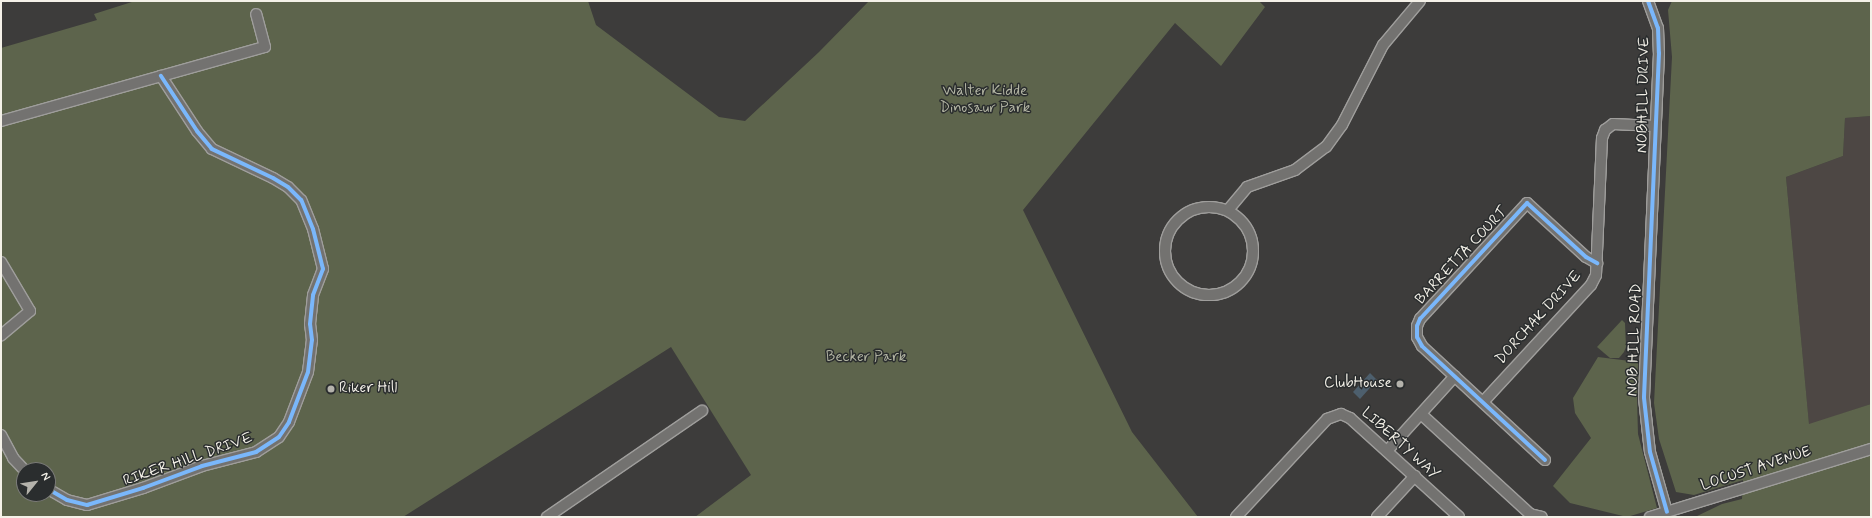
<!DOCTYPE html>
<html>
<head>
<meta charset="utf-8">
<style>
  body { margin:0 }
  #map { position:relative; width:1872px; height:518px; overflow:hidden; background:#3d3c3b; font-family:Mynerve,sans-serif }
  div>[style] { position:absolute }
  .built>* { inset:0; background:#4d4744 }
  .green>* { inset:0; background:#5d644c }
  .water>* { inset:0; background:#4d5f6d }
  .roads { filter:drop-shadow(1px 0 #9f9e9c) drop-shadow(-1px 0 #9f9e9c) drop-shadow(0 1px #9f9e9c) drop-shadow(0 -1px #9f9e9c) }
  .minor>* { height:10px; margin:-5px; padding:0 5px; transform-origin:5px; border-radius:5px; background:#737270 }
  .minor>.ring { margin:-5px; padding:0; box-sizing:content-box; background:none; border:10px solid #737270; border-radius:50% }
  .cycleway>* { height:4px; margin:-2px; padding:0 2px; transform-origin:2px; border-radius:2px; background:#7ab7fb }
  .dots>* { width:11px; height:11px; translate:-50% -50%; box-sizing:border-box; border:2px solid #2a2d2e; border-radius:50% }
  span { translate:-50% -50%; white-space:nowrap; text-align:center; line-height:1.15; -webkit-text-stroke:3px #2a2d2e; paint-order:stroke }
  .park-label { font-size:15px; color:#b2b4a3 }
  .street-label { font-size:15px; color:#f4f1e8 }
  .poi-label { font-size:15px; color:#f4f1e8 }
  .right { translate:-100% -50%; text-align:right }
  .left { translate:0 -50%; text-align:left }
  .frame { position:absolute; inset:0; border:2px solid #f4f1e8; pointer-events:none }
  .north { position:absolute; left:16px; top:462px; width:40px; height:40px; box-sizing:border-box; background:#2a2d2e; border:1px solid #7b7b78; border-radius:50%; rotate:60deg; font-size:11px; font-weight:700; line-height:16px; text-align:center; color:#f4f1e8 }
  .north::after { content:''; display:block; margin:auto; width:14px; height:18px; background:#b4b2ab; clip-path:polygon(50% 0,100% 100%,50% 72%,0 100%) }
</style>
</head>
<body>
<div id="map">
  <div class="built">
    <i style="clip-path:polygon(1871px 116px,1871px 404px,1809px 425px,1786px 177px,1843px 156px,1845px 118px)"></i>
  </div>
  <div class="green">
    <i style="clip-path:polygon(evenodd,135px 1px,588px 1px,596px 25px,719px 117px,745px 121px,819px 52px,869px 1px,1259px 1px,1265px 7px,1221px 66px,1175px 23px,1023px 210px,1132px 432px,1198px 517px,695px 517px,751px 475px,671px 347px,403px 517px,1px 517px,1px 48px,97px 20px,94px 14px,135px 1px,24px 470px,48px 470px,48px 494px,24px 494px,24px 470px)"></i>
    <i style="clip-path:polygon(1672px 1px,1871px 1px,1871px 116px,1845px 118px,1843px 156px,1786px 177px,1809px 424px,1871px 404px,1871px 517px,1695px 517px,1722px 504px,1742px 499px,1743px 480px,1694px 495px,1676px 492px,1659px 439px,1654px 403px,1672px 57px,1668px 10px)"></i>
    <i style="clip-path:polygon(1622px 320px,1625px 323px,1626px 347px,1624px 352px,1619px 358px,1610px 358px,1597px 347px)"></i>
    <i style="clip-path:polygon(1598px 357px,1638px 362px,1637px 398px,1638px 434px,1657px 508px,1627px 517px,1570px 503px,1553px 486px,1591px 438px,1575px 413px,1573px 398px)"></i>
  </div>
  <div class="water">
    <i style="clip-path:polygon(1370px 373px,1377px 380px,1360px 399px,1353px 392px)"></i>
  </div>
  <div class="roads">
    <div class="minor">
      <i style="left:1648px;top:1px;width:29px;rotate:70deg"></i>
      <i style="left:1658px;top:28px;width:25px;rotate:88deg"></i>
      <i style="left:1659px;top:53px;width:345px;rotate:92.5deg"></i>
      <i style="left:1644px;top:398px;width:54px;rotate:83.7deg"></i>
      <i style="left:1650px;top:452px;width:62px;rotate:74.2deg"></i>
      <i style="left:1px;top:121px;width:274px;rotate:-15.7deg"></i>
      <i style="left:265px;top:47px;width:34px;rotate:-105deg"></i>
      <i class="ring" style="left:1165px;top:207px;width:78px;height:78px"></i>
      <i style="left:1228px;top:210px;width:30px;rotate:-50deg"></i>
      <i style="left:1247px;top:187px;width:51px;rotate:-19.5deg"></i>
      <i style="left:1295px;top:170px;width:39px;rotate:-37deg"></i>
      <i style="left:1326px;top:147px;width:27px;rotate:-54deg"></i>
      <i style="left:1342px;top:125px;width:90px;rotate:-62.9deg"></i>
      <i style="left:1383px;top:45px;width:57px;rotate:-49.9deg"></i>
      <i style="left:1px;top:262px;width:57px;rotate:59.4deg"></i>
      <i style="left:30px;top:311px;width:38px;rotate:140deg"></i>
      <i style="left:1483px;top:402px;width:159px;rotate:-47.3deg"></i>
      <i style="left:1591px;top:285px;width:11px;rotate:-63deg"></i>
      <i style="left:1596px;top:275px;width:137px;rotate:-87.5deg"></i>
      <i style="left:1602px;top:138px;width:9px;rotate:-69deg"></i>
      <i style="left:1605px;top:130px;width:10px;rotate:-37deg"></i>
      <i style="left:1613px;top:124px;width:42px;rotate:2.7deg"></i>
      <i style="left:1421px;top:414px;width:148px;rotate:42.5deg"></i>
      <i style="left:1530px;top:514px;width:3px;rotate:72deg"></i>
      <i style="left:1px;top:435px;width:26px;rotate:62deg"></i>
      <i style="left:13px;top:458px;width:16px;rotate:47deg"></i>
      <i style="left:1387px;top:451px;width:101px;rotate:-47.8deg"></i>
      <i style="left:1545px;top:460px;width:168px;rotate:-137.2deg"></i>
      <i style="left:1422px;top:346px;width:10px;rotate:-119deg"></i>
      <i style="left:1417px;top:337px;width:11px;rotate:-90deg"></i>
      <i style="left:1417px;top:326px;width:8px;rotate:-67deg"></i>
      <i style="left:1420px;top:319px;width:158px;rotate:-47.3deg"></i>
      <i style="left:1527px;top:203px;width:80px;rotate:42.5deg"></i>
      <i style="left:1586px;top:257px;width:13px;rotate:29deg"></i>
      <i style="left:48px;top:489px;width:22px;rotate:30deg"></i>
      <i style="left:67px;top:500px;width:21px;rotate:14deg"></i>
      <i style="left:87px;top:505px;width:59px;rotate:-16.9deg"></i>
      <i style="left:143px;top:488px;width:63px;rotate:-20.4deg"></i>
      <i style="left:202px;top:466px;width:56px;rotate:-14.5deg"></i>
      <i style="left:256px;top:452px;width:27px;rotate:-33deg"></i>
      <i style="left:279px;top:437px;width:18px;rotate:-56deg"></i>
      <i style="left:289px;top:422px;width:53px;rotate:-69.2deg"></i>
      <i style="left:308px;top:372px;width:32px;rotate:-83deg"></i>
      <i style="left:312px;top:340px;width:16px;rotate:-97deg"></i>
      <i style="left:310px;top:324px;width:29px;rotate:-84deg"></i>
      <i style="left:313px;top:295px;width:28px;rotate:-69deg"></i>
      <i style="left:323px;top:269px;width:41px;rotate:-104deg"></i>
      <i style="left:313px;top:229px;width:31px;rotate:-112deg"></i>
      <i style="left:301px;top:200px;width:18px;rotate:-135deg"></i>
      <i style="left:288px;top:187px;width:17px;rotate:-149deg"></i>
      <i style="left:273px;top:178px;width:68px;rotate:-154.6deg"></i>
      <i style="left:212px;top:149px;width:23px;rotate:-130deg"></i>
      <i style="left:197px;top:131px;width:66px;rotate:-123.2deg"></i>
      <i style="left:1530px;top:514px;width:12px;rotate:14deg"></i>
      <i style="left:547px;top:517px;width:188px;rotate:-34.4deg"></i>
      <i style="left:1236px;top:517px;width:134px;rotate:-47.1deg"></i>
      <i style="left:1327px;top:419px;width:15px;rotate:-20deg"></i>
      <i style="left:1341px;top:414px;width:10px;rotate:24deg"></i>
      <i style="left:1350px;top:418px;width:147px;rotate:42.2deg"></i>
      <i style="left:1377px;top:517px;width:56px;rotate:-47.2deg"></i>
      <i style="left:1650px;top:517px;width:231px;rotate:-17.1deg"></i>
    </div>
  </div>
  <div class="cycleway">
    <i style="left:1648px;top:1px;width:29px;rotate:70deg"></i>
    <i style="left:1658px;top:28px;width:25px;rotate:88deg"></i>
    <i style="left:1659px;top:53px;width:345px;rotate:92.5deg"></i>
    <i style="left:1644px;top:398px;width:54px;rotate:83.7deg"></i>
    <i style="left:1650px;top:452px;width:62px;rotate:74.2deg"></i>
    <i style="left:1545px;top:460px;width:168px;rotate:-137.2deg"></i>
    <i style="left:1422px;top:346px;width:10px;rotate:-119deg"></i>
    <i style="left:1417px;top:337px;width:11px;rotate:-90deg"></i>
    <i style="left:1417px;top:326px;width:8px;rotate:-67deg"></i>
    <i style="left:1420px;top:319px;width:158px;rotate:-47.3deg"></i>
    <i style="left:1527px;top:203px;width:80px;rotate:42.5deg"></i>
    <i style="left:1586px;top:257px;width:13px;rotate:29deg"></i>
    <i style="left:48px;top:489px;width:22px;rotate:30deg"></i>
    <i style="left:67px;top:500px;width:21px;rotate:14deg"></i>
    <i style="left:87px;top:505px;width:59px;rotate:-16.9deg"></i>
    <i style="left:143px;top:488px;width:63px;rotate:-20.4deg"></i>
    <i style="left:202px;top:466px;width:56px;rotate:-14.5deg"></i>
    <i style="left:256px;top:452px;width:27px;rotate:-33deg"></i>
    <i style="left:279px;top:437px;width:18px;rotate:-56deg"></i>
    <i style="left:289px;top:422px;width:53px;rotate:-69.2deg"></i>
    <i style="left:308px;top:372px;width:32px;rotate:-83deg"></i>
    <i style="left:312px;top:340px;width:16px;rotate:-97deg"></i>
    <i style="left:310px;top:324px;width:29px;rotate:-84deg"></i>
    <i style="left:313px;top:295px;width:28px;rotate:-69deg"></i>
    <i style="left:323px;top:269px;width:41px;rotate:-104deg"></i>
    <i style="left:313px;top:229px;width:31px;rotate:-112deg"></i>
    <i style="left:301px;top:200px;width:18px;rotate:-135deg"></i>
    <i style="left:288px;top:187px;width:17px;rotate:-149deg"></i>
    <i style="left:273px;top:178px;width:68px;rotate:-154.6deg"></i>
    <i style="left:212px;top:149px;width:23px;rotate:-130deg"></i>
    <i style="left:197px;top:131px;width:66px;rotate:-123.2deg"></i>
  </div>
  <div class="dots">
    <i style="left:1400px;top:384px;background:#b4b2ab"></i>
    <i style="left:331px;top:389px;background:#b4b2ab"></i>
  </div>
  <div class="park-label">
    <span style="left:985px;top:100px">Walter Kidde<br>Dinosaur Park</span>
    <span style="left:866px;top:358px">Becker Park</span>
  </div>
  <div class="street-label">
    <span style="left:1644px;top:95px;rotate:-89deg">NOBHILL DRIVE</span>
    <span style="left:1462px;top:256px;rotate:-47deg">BARRETTA COURT</span>
    <span style="left:1539px;top:318px;rotate:-48deg">DORCHAK DRIVE</span>
    <span style="left:1635px;top:340px;rotate:-88deg">NOB HILL ROAD</span>
    <span style="left:1400px;top:444px;rotate:42deg">LIBERTY WAY</span>
    <span style="left:188px;top:460px;rotate:-19deg">RIKER HILL DRIVE</span>
    <span style="left:1756px;top:469px;rotate:-18deg">LOCUST AVENUE</span>
  </div>
  <div class="poi-label">
    <span class="right" style="left:1392px;top:384px">ClubHouse</span>
    <span class="left" style="left:339px;top:389px">Riker Hill</span>
  </div>
  <div class="frame"></div>
  <div class="north">N</div>
</div>
</body>
</html>
